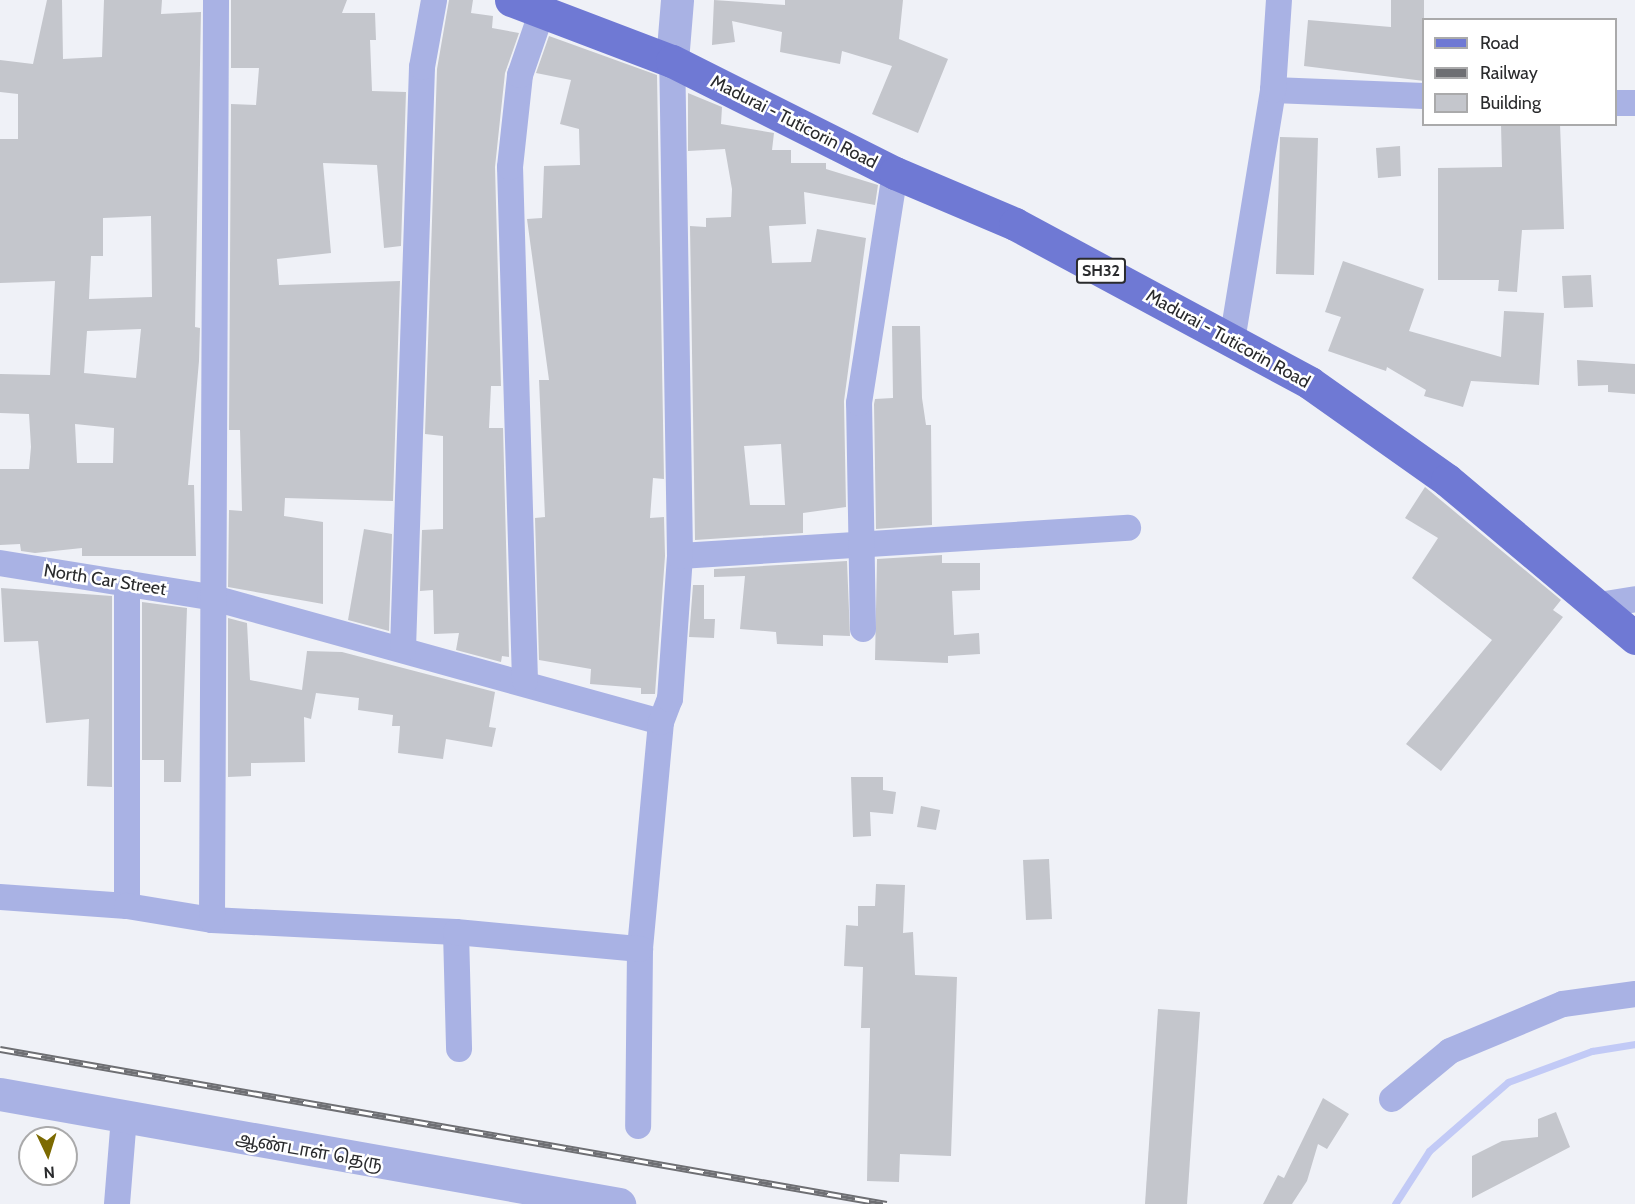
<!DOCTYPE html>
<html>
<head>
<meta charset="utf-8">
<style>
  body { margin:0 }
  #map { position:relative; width:1635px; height:1204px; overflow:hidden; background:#eff1f7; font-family:Cabin,"Noto Sans Tamil",sans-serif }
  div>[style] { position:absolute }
  .stream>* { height:7px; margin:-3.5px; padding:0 3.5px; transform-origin:3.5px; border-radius:3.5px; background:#c2caf6 }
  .building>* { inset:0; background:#c4c6cc }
  .minor>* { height:26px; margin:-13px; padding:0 13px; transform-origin:13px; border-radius:13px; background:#a9b2e4 }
  .tertiary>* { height:33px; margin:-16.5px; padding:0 16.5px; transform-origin:16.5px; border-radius:16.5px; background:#a9b2e4 }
  .primary>* { height:33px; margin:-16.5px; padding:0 16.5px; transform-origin:16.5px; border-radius:16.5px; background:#6f79d4 }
  .rail>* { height:7px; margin-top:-3.5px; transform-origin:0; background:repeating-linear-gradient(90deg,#fff 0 14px,#6e6f73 0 28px); box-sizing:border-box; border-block:2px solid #6e6f73 }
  span { translate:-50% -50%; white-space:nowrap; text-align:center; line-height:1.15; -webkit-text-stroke:5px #fff; paint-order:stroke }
  .shield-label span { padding:2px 4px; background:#fff; border:2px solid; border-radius:4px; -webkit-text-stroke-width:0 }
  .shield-label { font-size:16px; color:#2a2b2d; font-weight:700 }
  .street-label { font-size:18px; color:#2a2b2d }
  .legend { position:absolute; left:1422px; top:18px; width:195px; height:108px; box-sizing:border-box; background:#fff; border:2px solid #aaaaab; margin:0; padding:8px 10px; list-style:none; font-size:18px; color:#2a2b2d }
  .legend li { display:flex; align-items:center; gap:12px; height:30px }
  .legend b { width:30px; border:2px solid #aaaaab }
  .north { position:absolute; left:18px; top:1126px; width:60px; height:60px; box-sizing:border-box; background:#fff; border:2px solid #aaaaab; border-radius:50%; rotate:176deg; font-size:16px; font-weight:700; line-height:24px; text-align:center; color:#2a2b2d }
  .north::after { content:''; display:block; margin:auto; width:21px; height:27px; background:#7c6a01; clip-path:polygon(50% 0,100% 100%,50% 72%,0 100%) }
</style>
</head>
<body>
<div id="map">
  <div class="stream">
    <i style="left:1395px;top:1204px;width:63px;rotate:-57.3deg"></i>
    <i style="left:1429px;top:1151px;width:105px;rotate:-41.1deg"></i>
    <i style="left:1508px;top:1082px;width:90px;rotate:-20.3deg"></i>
    <i style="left:1592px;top:1051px;width:44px;rotate:-9.2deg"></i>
  </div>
  <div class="building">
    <i style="clip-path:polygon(evenodd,47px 0,62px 0,63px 59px,102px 57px,104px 0,162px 0,161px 14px,201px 12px,195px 327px,200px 328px,199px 361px,188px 485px,194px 485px,196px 556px,82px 556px,82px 548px,35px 553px,21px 551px,20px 544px,0 545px,0 469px,29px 469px,31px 447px,29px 414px,0 413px,0 374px,50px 375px,55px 281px,0 283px,0 139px,18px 139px,18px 94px,0 92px,0 60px,33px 64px,47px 0,151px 216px,152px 297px,89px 299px,91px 256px,103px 256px,103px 218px,151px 216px,47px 0,141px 329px,136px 378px,84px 373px,87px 331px,141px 329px,47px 0,75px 424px,114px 428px,113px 463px,77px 463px,75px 424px)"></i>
    <i style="clip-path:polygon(231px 0,347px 0,342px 13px,375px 13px,376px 40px,370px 40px,372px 91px,406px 92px,401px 246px,384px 248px,377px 165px,323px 163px,331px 253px,277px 259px,279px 285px,400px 281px,393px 501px,285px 498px,284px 516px,323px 522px,323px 604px,228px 587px,229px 510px,242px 511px,240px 430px,229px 430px,231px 104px,256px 105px,259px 68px,231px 68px)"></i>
    <i style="clip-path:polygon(449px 0,473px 0,471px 13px,493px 16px,492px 28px,519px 33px,505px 73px,495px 167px,501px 386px,491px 386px,489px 428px,503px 428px,509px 657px,502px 656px,501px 662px,456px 650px,459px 633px,434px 634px,433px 590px,420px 591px,422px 530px,443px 529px,443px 436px,425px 434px,437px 69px)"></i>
    <i style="clip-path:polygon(714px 0,785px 5px,785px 0,903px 0,899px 39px,948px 59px,918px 133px,872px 114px,892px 66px,842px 51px,840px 64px,780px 52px,782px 32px,732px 21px,735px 42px,712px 45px)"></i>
    <i style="clip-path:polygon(1391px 0,1424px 0,1424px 81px,1304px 66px,1308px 20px,1391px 27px)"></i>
    <i style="clip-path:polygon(549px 36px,657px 75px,664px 479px,653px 478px,650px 518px,664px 517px,665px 556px,655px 694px,641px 694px,641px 688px,590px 684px,591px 669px,539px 660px,535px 518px,545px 517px,539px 380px,549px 380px,527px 219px,542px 218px,544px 166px,580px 165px,579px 129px,560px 124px,571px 80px,536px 73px)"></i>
    <i style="clip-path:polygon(evenodd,688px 93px,722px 107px,721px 124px,774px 133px,772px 150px,791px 150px,791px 163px,826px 163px,826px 169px,878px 185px,875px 205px,804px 192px,806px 224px,769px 226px,772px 263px,811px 262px,817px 229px,866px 238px,844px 401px,846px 507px,803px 513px,803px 533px,695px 540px,690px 226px,706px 227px,706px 218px,731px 217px,732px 189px,725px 149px,688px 151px,688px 93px,781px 444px,785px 505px,750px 505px,744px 446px,781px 444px)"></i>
    <i style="clip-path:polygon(1501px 124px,1560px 124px,1564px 229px,1522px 230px,1517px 292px,1498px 291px,1499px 280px,1438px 280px,1438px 168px,1502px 167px)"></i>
    <i style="clip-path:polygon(1280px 137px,1318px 138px,1314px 275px,1276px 274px)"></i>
    <i style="clip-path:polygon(1400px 146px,1401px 176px,1378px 178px,1376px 148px)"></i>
    <i style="clip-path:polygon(1343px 261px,1424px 289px,1409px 331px,1501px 357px,1504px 311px,1544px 313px,1539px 385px,1471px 381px,1463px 407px,1424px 396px,1426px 390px,1387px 367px,1386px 371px,1328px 351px,1341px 317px,1325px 312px)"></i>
    <i style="clip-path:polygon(1591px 275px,1593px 307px,1564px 308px,1562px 276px)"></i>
    <i style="clip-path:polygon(892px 326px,920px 326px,922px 398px,926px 425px,931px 425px,932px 525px,876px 529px,874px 404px,875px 399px,893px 398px)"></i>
    <i style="clip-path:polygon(1577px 360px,1635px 364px,1635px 394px,1608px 392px,1608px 385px,1578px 386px)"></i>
    <i style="clip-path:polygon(1425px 487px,1561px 600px,1553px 610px,1563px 617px,1441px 771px,1406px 744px,1492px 640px,1412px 578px,1438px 538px,1405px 518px)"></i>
    <i style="clip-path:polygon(364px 529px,392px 534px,389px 631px,348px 620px)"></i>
    <i style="clip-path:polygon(942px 555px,942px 563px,980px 563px,980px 590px,952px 591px,954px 635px,979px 633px,980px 654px,948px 656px,948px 663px,875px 660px,877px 559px)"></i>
    <i style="clip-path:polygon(847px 561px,850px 636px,823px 635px,823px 646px,777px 644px,776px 632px,740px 629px,745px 576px,714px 577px,714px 569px)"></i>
    <i style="clip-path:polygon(693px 585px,704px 585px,704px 619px,715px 619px,714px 638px,689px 637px)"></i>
    <i style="clip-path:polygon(1px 588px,112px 596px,112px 787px,87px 786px,89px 719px,46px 723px,38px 641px,4px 642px)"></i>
    <i style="clip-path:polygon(142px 602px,187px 608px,181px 782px,164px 782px,164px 760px,142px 760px)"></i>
    <i style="clip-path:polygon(228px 618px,247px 623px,250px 680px,302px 690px,307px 651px,342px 652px,495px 692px,489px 727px,496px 728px,492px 747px,446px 739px,443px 759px,398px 753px,400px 726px,392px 726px,393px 715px,358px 710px,359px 698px,316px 693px,311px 719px,304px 717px,305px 762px,251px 763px,251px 776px,228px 777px)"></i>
    <i style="clip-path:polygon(851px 777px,883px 777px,883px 790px,896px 792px,893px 814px,870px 812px,871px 836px,853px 837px)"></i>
    <i style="clip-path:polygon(921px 806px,940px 810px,936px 830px,917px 827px)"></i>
    <i style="clip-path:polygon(1049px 859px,1052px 919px,1026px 920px,1023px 860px)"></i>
    <i style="clip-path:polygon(876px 884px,905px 885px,903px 933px,913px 932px,915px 975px,957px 977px,951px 1156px,900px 1154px,899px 1182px,867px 1181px,870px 1028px,861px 1028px,863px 967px,844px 966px,846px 925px,858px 926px,858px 906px,875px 906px)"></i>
    <i style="clip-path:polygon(1158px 1009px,1200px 1012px,1187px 1204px,1145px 1204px)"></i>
    <i style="clip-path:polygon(1323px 1098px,1349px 1114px,1327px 1149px,1318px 1144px,1307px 1181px,1292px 1204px,1263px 1204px,1278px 1175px,1284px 1178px)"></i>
    <i style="clip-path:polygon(1556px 1112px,1570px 1147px,1472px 1198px,1472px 1156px,1502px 1141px,1538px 1137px,1538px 1119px)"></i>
  </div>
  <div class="minor">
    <i style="left:1273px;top:90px;width:151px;rotate:2.3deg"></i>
    <i style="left:1616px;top:103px;width:19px"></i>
    <i style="left:1232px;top:341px;width:254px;rotate:-80.7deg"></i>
    <i style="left:1273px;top:90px;width:90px;rotate:-86.2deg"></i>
    <i style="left:680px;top:556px;width:449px;rotate:-3.6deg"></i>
    <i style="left:0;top:563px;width:213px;rotate:9.2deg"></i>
    <i style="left:210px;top:597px;width:468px;rotate:15.5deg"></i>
    <i style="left:661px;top:722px;width:228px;rotate:95.3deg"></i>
    <i style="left:640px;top:949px;width:177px;rotate:90.6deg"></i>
    <i style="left:127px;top:583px;width:323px;rotate:90deg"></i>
    <i style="left:1605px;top:617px;width:13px;rotate:-117deg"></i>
    <i style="left:1599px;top:605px;width:36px;rotate:-9deg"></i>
    <i style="left:863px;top:629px;width:226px;rotate:-91deg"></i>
    <i style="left:859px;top:403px;width:233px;rotate:-81.1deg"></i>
    <i style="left:403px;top:649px;width:582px;rotate:-88.13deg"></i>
    <i style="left:422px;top:67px;width:68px;rotate:-79.8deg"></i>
    <i style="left:525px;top:681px;width:514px;rotate:-91.67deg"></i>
    <i style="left:510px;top:167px;width:93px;rotate:-83.8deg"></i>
    <i style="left:520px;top:75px;width:68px;rotate:-71deg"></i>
    <i style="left:661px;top:722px;width:25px;rotate:-69deg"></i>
    <i style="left:670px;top:699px;width:143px;rotate:-86deg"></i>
    <i style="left:680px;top:556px;width:495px;rotate:-90.9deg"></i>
    <i style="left:0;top:897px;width:127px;rotate:4.1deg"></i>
    <i style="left:127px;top:906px;width:86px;rotate:9.4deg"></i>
    <i style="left:212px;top:920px;width:244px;rotate:2.8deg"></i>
    <i style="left:456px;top:932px;width:117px;rotate:88.5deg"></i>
    <i style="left:212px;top:920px;width:920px;rotate:-89.75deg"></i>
    <i style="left:456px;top:932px;width:185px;rotate:5.3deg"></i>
    <i style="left:1392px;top:1099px;width:75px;rotate:-39.6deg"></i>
    <i style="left:1450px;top:1051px;width:122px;rotate:-22.6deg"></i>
    <i style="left:1563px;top:1004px;width:73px;rotate:-7.9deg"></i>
    <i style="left:117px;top:1204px;width:87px;rotate:-85.4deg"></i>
  </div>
  <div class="tertiary">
    <i style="left:672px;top:61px;width:61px;rotate:-85.3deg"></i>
    <i style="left:0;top:1094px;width:629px;rotate:10.08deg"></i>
  </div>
  <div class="primary">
    <i style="left:511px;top:0;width:172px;rotate:20.8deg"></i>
    <i style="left:672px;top:61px;width:250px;rotate:26.7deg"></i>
    <i style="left:895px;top:173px;width:130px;rotate:23deg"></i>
    <i style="left:1015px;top:224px;width:335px;rotate:28.3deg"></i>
    <i style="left:1310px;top:383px;width:168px;rotate:35.3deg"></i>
    <i style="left:1447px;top:480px;width:246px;rotate:40deg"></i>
  </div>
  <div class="rail">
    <i style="left:0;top:1049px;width:900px;rotate:9.91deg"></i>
  </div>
  <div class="shield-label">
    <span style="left:1101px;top:271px">SH32</span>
  </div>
  <div class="street-label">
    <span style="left:794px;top:122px;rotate:27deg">Madurai - Tuticorin Road</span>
    <span style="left:1228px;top:339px;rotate:29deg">Madurai - Tuticorin Road</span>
    <span style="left:105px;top:580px;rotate:9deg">North Car Street</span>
    <span style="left:309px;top:1151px;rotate:10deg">ஆண்டாள் தெரு</span>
  </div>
  <ul class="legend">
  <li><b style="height:8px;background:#6f79d4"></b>Road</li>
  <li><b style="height:8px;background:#6e6f73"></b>Railway</li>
  <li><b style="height:16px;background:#c4c6cc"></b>Building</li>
  </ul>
  <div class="north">N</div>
</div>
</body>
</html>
